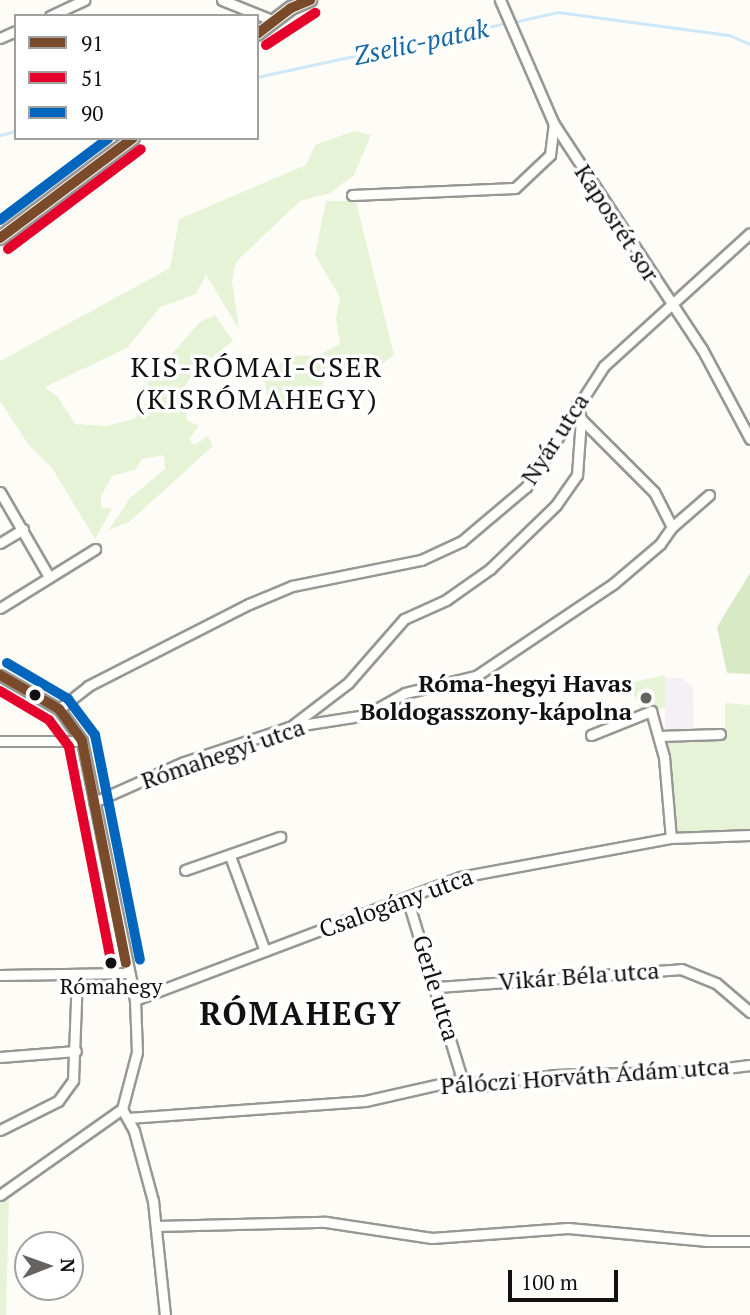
<!DOCTYPE html>
<html>
<head>
<meta charset="utf-8">
<style>
  body { margin:0 }
  #map { position:relative; width:750px; height:1315px; overflow:hidden; background:#fdfcf7; font-family:"PT Serif",serif }
  div>[style] { position:absolute }
  .industrial>* { inset:0; background:#f5f0f3 }
  .green>* { inset:0; background:#e7f3d7 }
  .forest>* { inset:0; background:#d8eac5 }
  .stream>* { height:2.5px; margin:-1.25px; padding:0 1.25px; transform-origin:1.25px; border-radius:1.25px; background:#cde8f7 }
  .roads { filter:drop-shadow(2px 0 #979795) drop-shadow(-2px 0 #979795) drop-shadow(0 2px #979795) drop-shadow(0 -2px #979795) }
  .street>* { height:9px; margin:-4.5px; padding:0 4.5px; transform-origin:4.5px; border-radius:4.5px; background:#fffffe }
  .secondary>* { height:12px; margin:-6px; padding:0 6px; transform-origin:6px; border-radius:6px; background:#f6f4eb }
  .bus-1>* { height:10px; margin:-5px; padding:0 5px; transform-origin:5px; border-radius:5px; background:#7a4b2a }
  .bus-2>* { height:10px; margin:-5px; padding:0 5px; transform-origin:5px; border-radius:5px; background:#e4002b }
  .bus-3>* { height:10px; margin:-5px; padding:0 5px; transform-origin:5px; border-radius:5px; background:#0065bd }
  .dots>* { width:19px; height:19px; translate:-50% -50%; box-sizing:border-box; border:4px solid #fff; border-radius:50% }
  span { translate:-50% -50%; white-space:nowrap; text-align:center; line-height:1.15; -webkit-text-stroke:7px #fff; paint-order:stroke }
  .bus-label { font-size:22px; color:#111 }
  .street-label { font-size:24px; color:#111 }
  .poi-label { font-size:24px; color:#111; font-weight:700 }
  .right { translate:-100% -50%; text-align:right }
  .water-label { font-size:26px; color:#1768a6; font-style:italic }
  .quarter-label { font-size:28px; color:#111; letter-spacing:2px }
  .district-label { font-size:32px; color:#111; font-weight:700; letter-spacing:2px }
  .legend { position:absolute; left:14px; top:14px; width:245px; height:126px; box-sizing:border-box; background:#fff; border:2px solid #a0a0a0; margin:0; padding:9px 12px; list-style:none; font-size:21px; color:#111 }
  .legend li { display:flex; align-items:center; gap:14px; height:35px }
  .legend b { width:35px; border:2px solid #a0a0a0 }
  .north { position:absolute; left:14px; top:1231px; width:70px; height:70px; box-sizing:border-box; background:#fff; border:2px solid #a0a0a0; border-radius:50%; rotate:89deg; font-size:19px; font-weight:700; line-height:28px; text-align:center; color:#111 }
  .north::after { content:''; display:block; margin:auto; width:24px; height:32px; background:#646362; clip-path:polygon(50% 0,100% 100%,50% 72%,0 100%) }
  .scale { position:absolute; left:508px; top:1270px; width:110px; height:32px; box-sizing:border-box; border:4px solid #111; border-top:0; padding-left:9px; font-size:21px; line-height:24px; white-space:nowrap; color:#111; -webkit-text-stroke:5px #fff; paint-order:stroke }
</style>
</head>
<body>
<div id="map">
  <div class="industrial">
    <i style="clip-path:polygon(665px 678px,682px 678px,693px 687px,694px 731px,665px 731px)"></i>
  </div>
  <div class="green">
    <i style="clip-path:polygon(354px 131px,371px 135px,354px 175px,330px 193px,300px 201px,236px 262px,232px 281px,239px 329px,206px 275px,196px 294px,160px 307px,127px 348px,45px 387px,58px 397px,75px 424px,106px 426px,134px 419px,147px 402px,148px 381px,200px 322px,215px 315px,233px 341px,198px 368px,184px 387px,187px 420px,199px 426px,189px 439px,194px 445px,208px 436px,213px 446px,129px 522px,109px 530px,130px 498px,165px 469px,164px 455px,142px 459px,135px 470px,112px 476px,101px 496px,101px 507px,112px 509px,95px 539px,52px 468px,28px 444px,0 401px,0 361px,170px 268px,179px 219px,306px 165px,315px 145px)"></i>
    <i style="clip-path:polygon(326px 201px,356px 201px,394px 355px,365px 377px,355px 367px,323px 381px,322px 394px,289px 412px,268px 401px,265px 382px,287px 355px,317px 356px,340px 344px,336px 319px,340px 297px,315px 255px)"></i>
    <i style="clip-path:polygon(665px 675px,665px 708px,641px 711px,629px 683px)"></i>
    <i style="clip-path:polygon(725px 703px,750px 705px,750px 832px,680px 833px,674px 828px,664px 739px,725px 738px)"></i>
    <i style="clip-path:polygon(9px 1199px,6px 1315px,0 1315px,0 1204px)"></i>
  </div>
  <div class="forest">
    <i style="clip-path:polygon(750px 573px,750px 674px,727px 673px,717px 627px)"></i>
  </div>
  <div class="stream">
    <i style="left:514px;top:22px;width:45px;rotate:-12.8deg"></i>
    <i style="left:558px;top:12px;width:173px;rotate:7.7deg"></i>
    <i style="left:729px;top:35px;width:23px;rotate:23deg"></i>
    <i style="left:257px;top:77px;width:256px;rotate:-12.2deg"></i>
    <i style="left:0;top:135px;width:16px;rotate:-14deg"></i>
  </div>
  <div class="roads">
    <div class="street">
      <i style="left:222px;top:0;width:54px;rotate:21.8deg"></i>
      <i style="left:500px;top:0;width:135px;rotate:66.5deg"></i>
      <i style="left:554px;top:124px;width:269px;rotate:56.7deg"></i>
      <i style="left:702px;top:349px;width:102px;rotate:61.9deg"></i>
      <i style="left:50px;top:16px;width:38px;rotate:-25deg"></i>
      <i style="left:0;top:38px;width:17px;rotate:-24deg"></i>
      <i style="left:352px;top:195px;width:163px;rotate:-2.5deg"></i>
      <i style="left:515px;top:188px;width:48px;rotate:-43.3deg"></i>
      <i style="left:550px;top:155px;width:31px;rotate:-83deg"></i>
      <i style="left:0;top:492px;width:98px;rotate:60deg"></i>
      <i style="left:672px;top:527px;width:49px;rotate:-40.9deg"></i>
      <i style="left:0;top:543px;width:27px;rotate:-31deg"></i>
      <i style="left:0;top:608px;width:112px;rotate:-31.8deg"></i>
      <i style="left:0;top:675px;width:68px;rotate:30deg"></i>
      <i style="left:59px;top:709px;width:39px;rotate:54deg"></i>
      <i style="left:82px;top:741px;width:264px;rotate:78.4deg"></i>
      <i style="left:135px;top:1000px;width:52px;rotate:87.8deg"></i>
      <i style="left:137px;top:1052px;width:59px;rotate:104.7deg"></i>
      <i style="left:122px;top:1109px;width:25px;rotate:61deg"></i>
      <i style="left:134px;top:1131px;width:73px;rotate:74.8deg"></i>
      <i style="left:153px;top:1201px;width:115px;rotate:84deg"></i>
      <i style="left:59px;top:709px;width:37px;rotate:-38deg"></i>
      <i style="left:88px;top:686px;width:181px;rotate:-27deg"></i>
      <i style="left:249px;top:604px;width:47px;rotate:-22.7deg"></i>
      <i style="left:292px;top:586px;width:132px;rotate:-11.4deg"></i>
      <i style="left:421px;top:560px;width:45px;rotate:-24.9deg"></i>
      <i style="left:462px;top:541px;width:84px;rotate:-40.2deg"></i>
      <i style="left:526px;top:487px;width:144px;rotate:-57.2deg"></i>
      <i style="left:604px;top:366px;width:197px;rotate:-42.3deg"></i>
      <i style="left:293px;top:725px;width:69px;rotate:-37.4deg"></i>
      <i style="left:348px;top:683px;width:85px;rotate:-48.8deg"></i>
      <i style="left:404px;top:619px;width:46px;rotate:-24.3deg"></i>
      <i style="left:446px;top:600px;width:54px;rotate:-35.2deg"></i>
      <i style="left:490px;top:569px;width:92px;rotate:-44.1deg"></i>
      <i style="left:556px;top:505px;width:37px;rotate:-55deg"></i>
      <i style="left:577px;top:475px;width:56px;rotate:-85.9deg"></i>
      <i style="left:591px;top:735px;width:65px;rotate:-21.8deg"></i>
      <i style="left:651px;top:711px;width:48px;rotate:74.2deg"></i>
      <i style="left:664px;top:757px;width:81px;rotate:85.1deg"></i>
      <i style="left:659px;top:736px;width:61px;rotate:-1.9deg"></i>
      <i style="left:0;top:741px;width:82px"></i>
      <i style="left:94px;top:802px;width:98px;rotate:-24deg"></i>
      <i style="left:184px;top:762px;width:111px;rotate:-18.4deg"></i>
      <i style="left:289px;top:727px;width:78px;rotate:-8.9deg"></i>
      <i style="left:366px;top:715px;width:45px;rotate:-29.4deg"></i>
      <i style="left:405px;top:693px;width:73px;rotate:-13.5deg"></i>
      <i style="left:476px;top:676px;width:165px;rotate:-33.9deg"></i>
      <i style="left:613px;top:584px;width:62px;rotate:-40.4deg"></i>
      <i style="left:660px;top:544px;width:21px;rotate:-55deg"></i>
      <i style="left:672px;top:527px;width:39px;rotate:-117deg"></i>
      <i style="left:654px;top:492px;width:103px;rotate:-135deg"></i>
      <i style="left:581px;top:419px;width:15px;rotate:-106deg"></i>
      <i style="left:230px;top:856px;width:101px;rotate:69.8deg"></i>
      <i style="left:185px;top:870px;width:101px;rotate:-19.2deg"></i>
      <i style="left:407px;top:898px;width:189px;rotate:73.1deg"></i>
      <i style="left:0;top:975px;width:128px;rotate:-0.9deg"></i>
      <i style="left:438px;top:987px;width:244px;rotate:-4.2deg"></i>
      <i style="left:681px;top:969px;width:38px;rotate:22deg"></i>
      <i style="left:716px;top:983px;width:45px;rotate:40.5deg"></i>
      <i style="left:135px;top:1000px;width:347px;rotate:-20.7deg"></i>
      <i style="left:460px;top:877px;width:215px;rotate:-10.5deg"></i>
      <i style="left:671px;top:838px;width:79px;rotate:-2.2deg"></i>
      <i style="left:0;top:1057px;width:76px;rotate:-4.5deg"></i>
      <i style="left:128px;top:1118px;width:238px;rotate:-4.1deg"></i>
      <i style="left:365px;top:1101px;width:99px;rotate:-12.8deg"></i>
      <i style="left:462px;top:1079px;width:21px;rotate:19deg"></i>
      <i style="left:482px;top:1086px;width:73px;rotate:-8.7deg"></i>
      <i style="left:554px;top:1075px;width:149px;rotate:-1.5deg"></i>
      <i style="left:703px;top:1071px;width:47px;rotate:-7.3deg"></i>
      <i style="left:0;top:1130px;width:65px;rotate:-26.6deg"></i>
      <i style="left:58px;top:1101px;width:26px;rotate:-54deg"></i>
      <i style="left:73px;top:1080px;width:104px;rotate:-87.8deg"></i>
      <i style="left:0;top:1195px;width:149px;rotate:-35.2deg"></i>
      <i style="left:157px;top:1226px;width:169px;rotate:-1.4deg"></i>
      <i style="left:326px;top:1222px;width:107px;rotate:8.6deg"></i>
      <i style="left:432px;top:1238px;width:136px;rotate:-4.2deg"></i>
      <i style="left:568px;top:1228px;width:140px;rotate:5.3deg"></i>
      <i style="left:707px;top:1241px;width:43px"></i>
    </div>
    <div class="secondary">
      <i style="left:257px;top:34px;width:43px;rotate:-37.4deg"></i>
      <i style="left:291px;top:8px;width:21px;rotate:-23deg"></i>
      <i style="left:0;top:238px;width:166px;rotate:-36.9deg"></i>
    </div>
  </div>
  <div class="bus-1">
    <i style="left:257px;top:34px;width:43px;rotate:-37.4deg"></i>
    <i style="left:291px;top:8px;width:21px;rotate:-23deg"></i>
    <i style="left:0;top:238px;width:166px;rotate:-36.9deg"></i>
    <i style="left:0;top:675px;width:68px;rotate:30deg"></i>
    <i style="left:59px;top:709px;width:39px;rotate:54deg"></i>
    <i style="left:82px;top:741px;width:226px;rotate:78.8deg"></i>
  </div>
  <div class="bus-2">
    <i style="left:266px;top:45px;width:59px;rotate:-33.1deg"></i>
    <i style="left:8px;top:249px;width:166px;rotate:-36.9deg"></i>
    <i style="left:0;top:691px;width:57px;rotate:30.6deg"></i>
    <i style="left:49px;top:720px;width:34px;rotate:53deg"></i>
    <i style="left:69px;top:747px;width:223px;rotate:78.9deg"></i>
  </div>
  <div class="bus-3">
    <i style="left:0;top:220px;width:136px;rotate:-37deg"></i>
    <i style="left:7px;top:663px;width:71px;rotate:30.5deg"></i>
    <i style="left:68px;top:699px;width:45px;rotate:53.1deg"></i>
    <i style="left:95px;top:735px;width:229px;rotate:78.7deg"></i>
  </div>
  <div class="dots">
    <i style="left:35px;top:695px;background:#111"></i>
    <i style="left:646px;top:698px;background:#646362"></i>
    <i style="left:111px;top:963px;background:#111"></i>
  </div>
  <div class="bus-label">
    <span style="left:111px;top:986px">Rómahegy</span>
  </div>
  <div class="street-label">
    <span style="left:617px;top:223px;rotate:57deg">Kaposrét sor</span>
    <span style="left:555px;top:439px;rotate:-57deg">Nyár utca</span>
    <span style="left:223px;top:754px;rotate:-19deg">Rómahegyi utca</span>
    <span style="left:396px;top:903px;rotate:-20deg">Csalogány utca</span>
    <span style="left:579px;top:976px;rotate:-4deg">Vikár Béla utca</span>
    <span style="left:436px;top:988px;rotate:73deg">Gerle utca</span>
    <span style="left:585px;top:1076px;rotate:-4deg">Pálóczi Horváth Ádám utca</span>
  </div>
  <div class="poi-label">
    <span class="right" style="left:632px;top:698px">Róma-hegyi Havas<br>Boldogasszony-kápolna</span>
  </div>
  <div class="water-label">
    <span style="left:421px;top:42px;rotate:-12deg">Zselic-patak</span>
  </div>
  <div class="quarter-label">
    <span style="left:257px;top:383px">KIS-RÓMAI-CSER<br>(KISRÓMAHEGY)</span>
  </div>
  <div class="district-label">
    <span style="left:301px;top:1013px">RÓMAHEGY</span>
  </div>
  <ul class="legend">
  <li><b style="height:9px;background:#7a4b2a"></b>91</li>
  <li><b style="height:9px;background:#e4002b"></b>51</li>
  <li><b style="height:9px;background:#0065bd"></b>90</li>
  </ul>
  <div class="north">N</div>
  <div class="scale">100 m</div>
</div>
</body>
</html>
